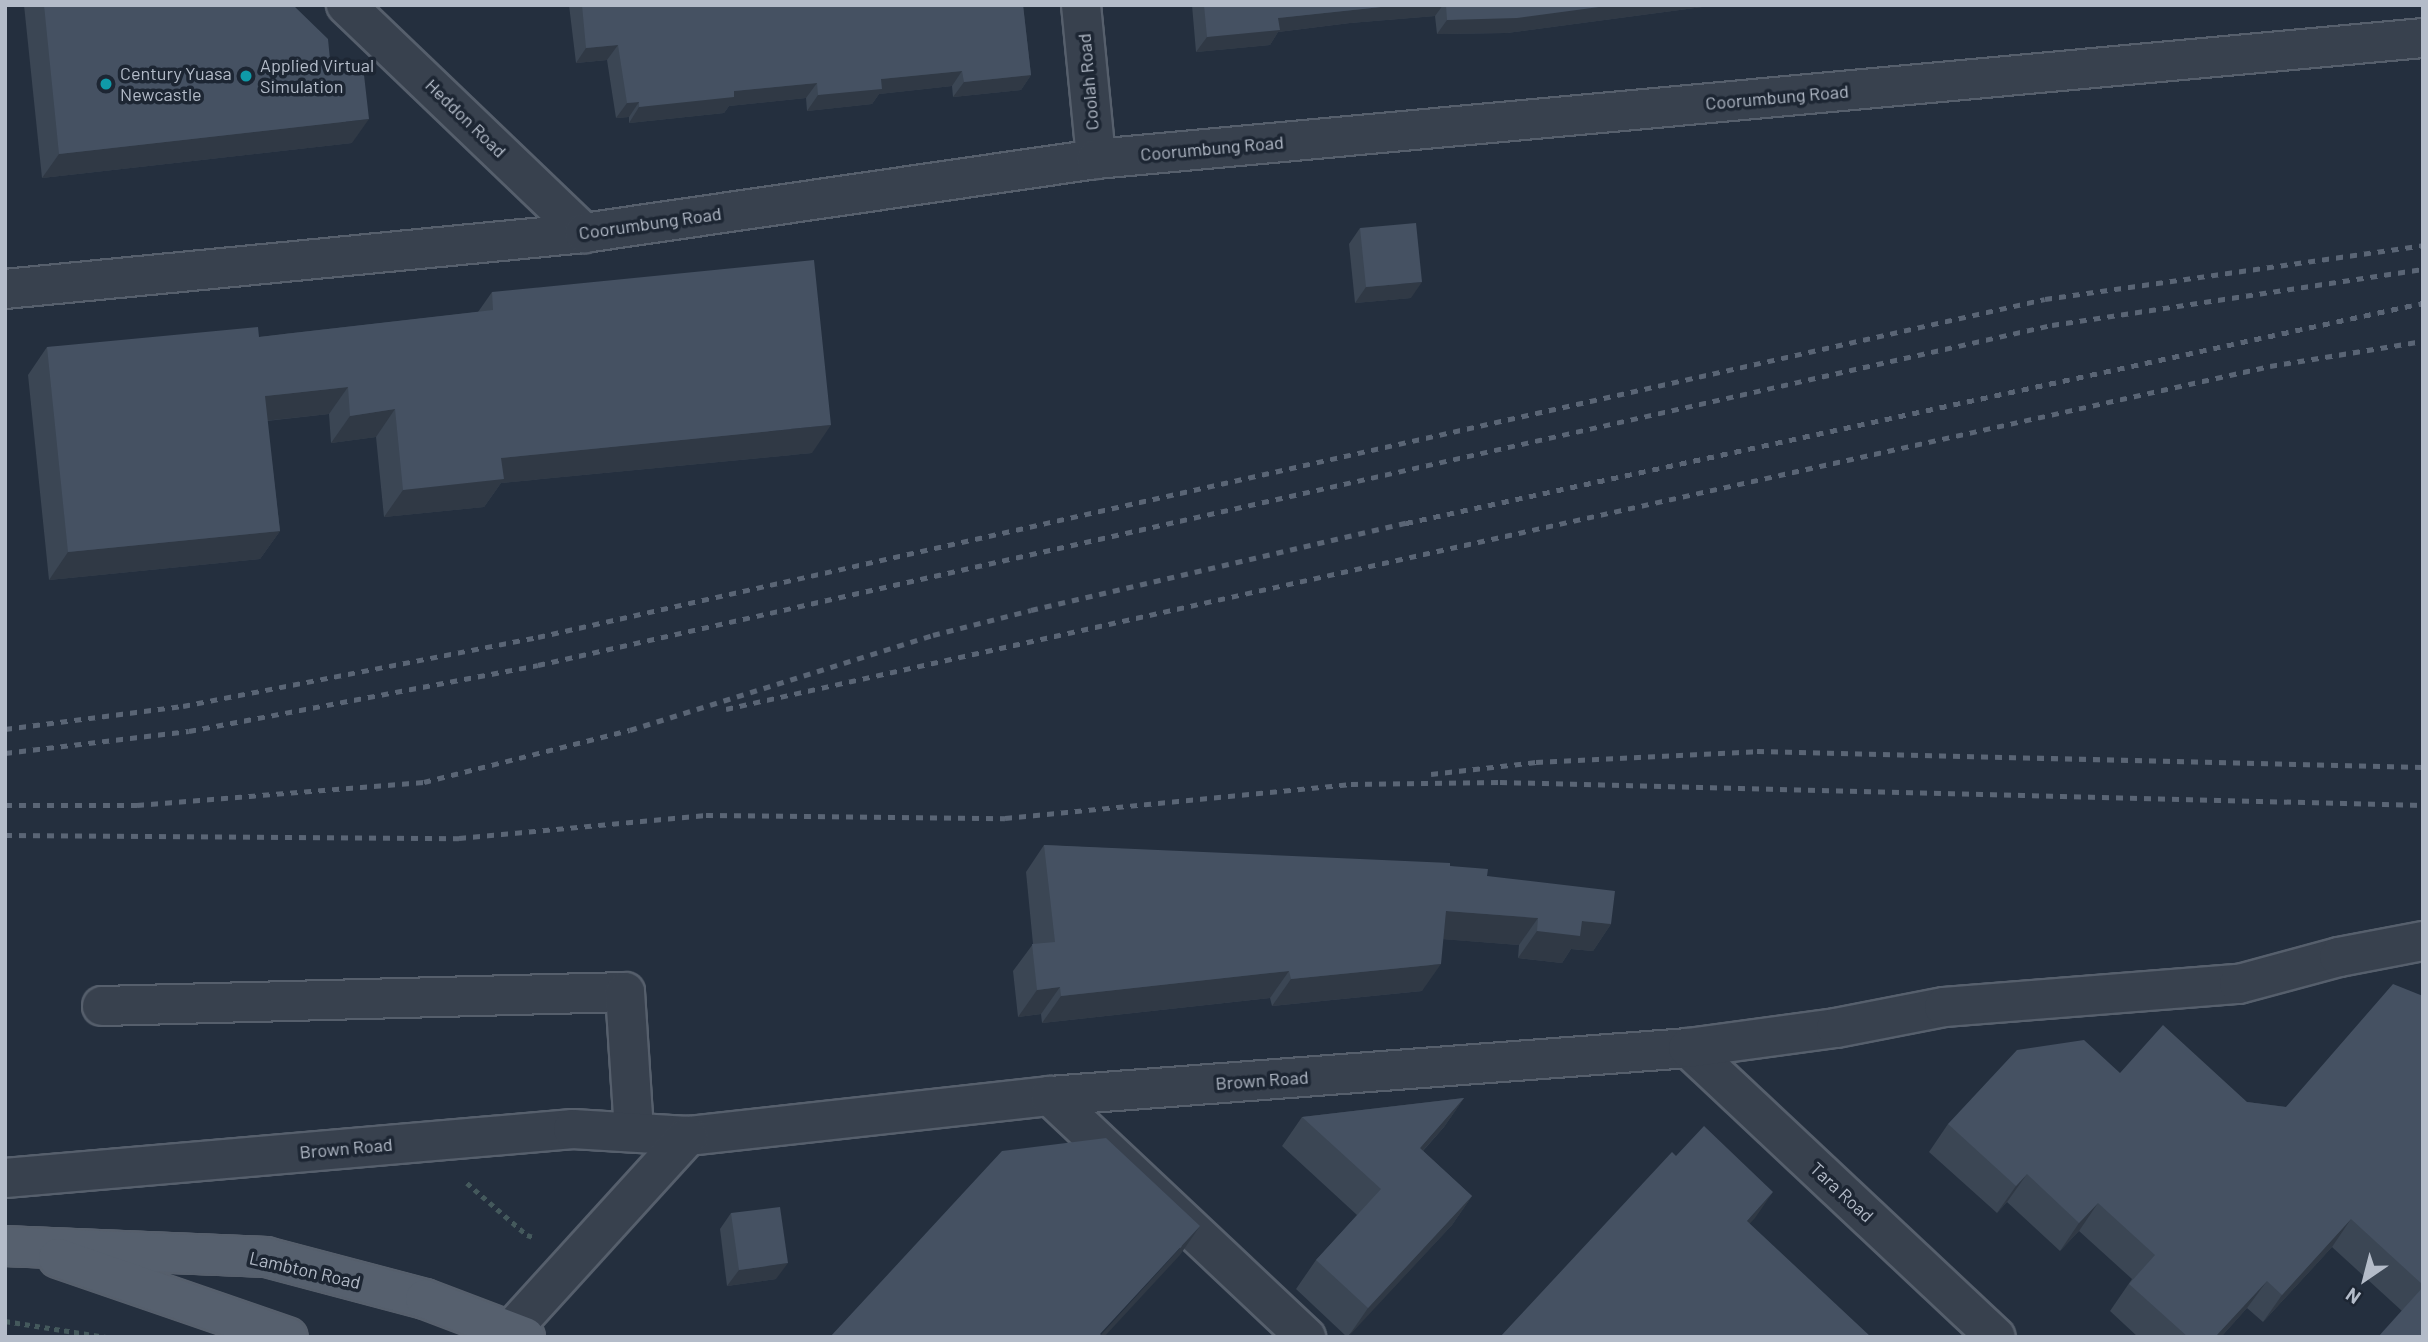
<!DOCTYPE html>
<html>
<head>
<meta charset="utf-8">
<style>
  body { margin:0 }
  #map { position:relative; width:2428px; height:1342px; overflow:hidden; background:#242f3e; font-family:Barlow,sans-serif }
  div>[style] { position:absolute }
  .path>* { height:4.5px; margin-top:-2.25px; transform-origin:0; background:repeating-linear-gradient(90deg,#44595c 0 5px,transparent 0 10px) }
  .roads { filter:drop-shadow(2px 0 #565f6c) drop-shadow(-2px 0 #565f6c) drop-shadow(0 2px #565f6c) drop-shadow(0 -2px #565f6c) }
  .minor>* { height:38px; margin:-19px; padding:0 19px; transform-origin:19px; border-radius:19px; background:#38414e }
  .major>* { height:38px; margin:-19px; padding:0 19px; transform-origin:19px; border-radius:19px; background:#56606e }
  .rail>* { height:5px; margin-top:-2.5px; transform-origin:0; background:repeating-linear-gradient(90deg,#5a6575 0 7px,transparent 0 14px) }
  .wall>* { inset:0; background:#3b4654 }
  .shaded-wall>* { inset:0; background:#303945 }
  .building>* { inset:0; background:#455162 }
  .dots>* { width:19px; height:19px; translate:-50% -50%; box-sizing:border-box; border:4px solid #1d2633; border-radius:50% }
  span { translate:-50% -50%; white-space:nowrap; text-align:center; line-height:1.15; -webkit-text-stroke:7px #1d2633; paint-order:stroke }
  .poi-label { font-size:18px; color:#b4bcc9 }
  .left { translate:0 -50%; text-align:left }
  .street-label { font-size:18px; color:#b4bcc9 }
  .frame { position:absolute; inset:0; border:7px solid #b4bcc9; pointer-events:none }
  .north { position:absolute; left:2330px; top:1244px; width:70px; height:70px; -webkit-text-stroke:5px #1d2633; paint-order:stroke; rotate:215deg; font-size:19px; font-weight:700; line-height:28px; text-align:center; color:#b4bcc9 }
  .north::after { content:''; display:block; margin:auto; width:24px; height:32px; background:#b4bcc9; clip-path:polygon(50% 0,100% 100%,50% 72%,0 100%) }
</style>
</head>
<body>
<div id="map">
  <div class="path">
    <i style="left:467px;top:1183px;width:79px;rotate:40.9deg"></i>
    <i style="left:527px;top:1235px;width:9px;rotate:18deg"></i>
    <i style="left:5px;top:1321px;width:102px;rotate:9deg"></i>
  </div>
  <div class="roads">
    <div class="minor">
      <i style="left:346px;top:5px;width:330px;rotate:43.8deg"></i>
      <i style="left:1081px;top:5px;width:155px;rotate:84.4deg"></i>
      <i style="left:5px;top:289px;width:582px;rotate:-5.52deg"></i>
      <i style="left:584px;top:233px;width:517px;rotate:-8.22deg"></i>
      <i style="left:1096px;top:159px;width:1333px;rotate:-5.21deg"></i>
      <i style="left:102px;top:1006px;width:523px;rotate:-1.53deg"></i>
      <i style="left:625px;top:992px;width:140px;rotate:86.3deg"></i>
      <i style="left:1688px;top:1048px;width:422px;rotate:43.2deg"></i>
      <i style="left:1050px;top:1096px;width:352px;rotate:43.3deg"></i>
      <i style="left:5px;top:1178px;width:570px;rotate:-4.93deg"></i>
      <i style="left:573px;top:1129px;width:115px;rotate:3.5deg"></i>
      <i style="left:688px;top:1136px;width:364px;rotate:-6.3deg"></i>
      <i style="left:1050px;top:1096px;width:640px;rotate:-4.3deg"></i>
      <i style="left:1688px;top:1048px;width:149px;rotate:-7.7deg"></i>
      <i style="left:1836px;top:1028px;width:110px;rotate:-11deg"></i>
      <i style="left:1944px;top:1007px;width:296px;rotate:-4.5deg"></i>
      <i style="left:2239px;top:984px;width:104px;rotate:-15.1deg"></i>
      <i style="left:2339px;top:957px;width:86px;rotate:-10.8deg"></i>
      <i style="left:505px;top:1337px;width:272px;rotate:-47.7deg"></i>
    </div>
    <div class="major">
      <i style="left:5px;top:1246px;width:261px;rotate:2.4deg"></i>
      <i style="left:266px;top:1257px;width:164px;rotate:14.8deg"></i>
      <i style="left:425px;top:1299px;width:107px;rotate:20.8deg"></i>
      <i style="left:58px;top:1258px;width:243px;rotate:19deg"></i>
    </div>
  </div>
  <div class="rail">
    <i style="left:726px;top:709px;width:1582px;rotate:-12.52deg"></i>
    <i style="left:2270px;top:366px;width:155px;rotate:-9.3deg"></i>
    <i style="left:5px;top:729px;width:179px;rotate:-7.4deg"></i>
    <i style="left:183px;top:706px;width:362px;rotate:-11deg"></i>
    <i style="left:538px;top:637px;width:1544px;rotate:-12.64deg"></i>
    <i style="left:2045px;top:299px;width:382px;rotate:-8.1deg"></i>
    <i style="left:5px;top:753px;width:185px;rotate:-6.8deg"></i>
    <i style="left:189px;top:731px;width:355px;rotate:-10.7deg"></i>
    <i style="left:538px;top:665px;width:1552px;rotate:-12.66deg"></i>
    <i style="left:2052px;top:325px;width:375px;rotate:-8.6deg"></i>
    <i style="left:1431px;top:774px;width:106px;rotate:-6.5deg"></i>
    <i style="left:1536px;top:762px;width:221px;rotate:-2.8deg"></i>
    <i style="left:1757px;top:751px;width:666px;rotate:1.38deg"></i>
    <i style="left:5px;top:805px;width:132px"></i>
    <i style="left:137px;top:805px;width:288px;rotate:-4.6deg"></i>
    <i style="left:424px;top:782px;width:212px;rotate:-14.2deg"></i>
    <i style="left:630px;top:730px;width:318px;rotate:-17.4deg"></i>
    <i style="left:933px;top:635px;width:101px;rotate:-14.3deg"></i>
    <i style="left:1031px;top:610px;width:385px;rotate:-13.1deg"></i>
    <i style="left:1406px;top:523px;width:1041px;rotate:-12.21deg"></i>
    <i style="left:5px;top:835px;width:454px;rotate:0.4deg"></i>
    <i style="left:459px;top:838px;width:248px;rotate:-5.3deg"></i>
    <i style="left:706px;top:815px;width:299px;rotate:0.6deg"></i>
    <i style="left:1005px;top:818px;width:348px;rotate:-5.6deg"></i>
    <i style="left:1351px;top:784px;width:149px;rotate:-0.8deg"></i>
    <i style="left:1500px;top:782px;width:923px;rotate:1.43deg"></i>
  </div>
  <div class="wall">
    <i style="clip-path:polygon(24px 5px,293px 5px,331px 70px,352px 143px,42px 178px)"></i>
    <i style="clip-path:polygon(569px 5px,1023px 5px,1031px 75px,1021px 90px,953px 97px,952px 86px,879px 94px,872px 104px,807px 111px,806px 98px,729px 106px,724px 113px,629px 123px,629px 117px,616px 118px,607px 60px,576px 63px)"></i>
    <i style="clip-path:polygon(1192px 5px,1718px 5px,1507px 33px,1437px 34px,1435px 16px,1350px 23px,1278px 32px,1270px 45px,1196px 52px)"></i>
    <i style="clip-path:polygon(1360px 228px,1411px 298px,1355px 303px,1349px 244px)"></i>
    <i style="clip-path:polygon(492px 292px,812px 453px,501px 483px,484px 507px,384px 517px,376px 437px,331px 443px,329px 414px,267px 421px,280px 531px,260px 559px,49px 580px,28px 375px,47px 347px,259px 337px,478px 312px)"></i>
    <i style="clip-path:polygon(1044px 845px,1450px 866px,1487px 876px,1611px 924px,1593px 951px,1571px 949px,1562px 963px,1518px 958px,1519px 945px,1443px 939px,1422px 991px,1272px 1006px,1270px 998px,1042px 1023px,1041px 1014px,1018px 1017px,1013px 971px,1033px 944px,1026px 872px)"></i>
    <i style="clip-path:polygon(2423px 996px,2423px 1337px,2402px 1311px,2332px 1247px,2263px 1322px,2247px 1308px,2221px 1337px,2138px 1337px,2110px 1311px,2132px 1279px,2079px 1231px,2060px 1251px,2007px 1202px,1997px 1213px,1929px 1152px,1948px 1124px,2120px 1073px,2247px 1102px,2286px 1107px)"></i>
    <i style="clip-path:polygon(1464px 1098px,1444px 1127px,1423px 1151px,1472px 1196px,1452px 1225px,1347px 1337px,1296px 1289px,1316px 1260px,1357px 1215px,1282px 1146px,1302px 1117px)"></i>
    <i style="clip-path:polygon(731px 1213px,776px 1279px,727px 1286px,720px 1229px)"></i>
  </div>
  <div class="shaded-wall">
    <i style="clip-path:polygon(479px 5px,497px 5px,478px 7px)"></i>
    <i style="clip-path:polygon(1400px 5px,1443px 5px,1435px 16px,1350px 23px,1278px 32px,1270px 45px,1196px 52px,1207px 37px,1278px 18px)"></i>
    <i style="clip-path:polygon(1614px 5px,1718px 5px,1507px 33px,1437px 34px,1447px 20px)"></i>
    <i style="clip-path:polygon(618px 45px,607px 60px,576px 63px,586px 48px)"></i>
    <i style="clip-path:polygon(962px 71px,952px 86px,879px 94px,872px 104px,807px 111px,818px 95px,881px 79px)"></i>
    <i style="clip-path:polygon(1031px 75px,1021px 90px,953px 97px,964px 82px)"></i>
    <i style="clip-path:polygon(817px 83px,806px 98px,729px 106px,724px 113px,629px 123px,639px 107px,734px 91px)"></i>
    <i style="clip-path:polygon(639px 102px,629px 117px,616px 118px,627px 103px)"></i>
    <i style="clip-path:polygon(369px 119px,352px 143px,42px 178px,59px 154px)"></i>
    <i style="clip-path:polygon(1422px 282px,1411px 298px,1355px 303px,1366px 287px)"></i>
    <i style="clip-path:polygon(348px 387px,329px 414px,245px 423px,265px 396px)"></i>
    <i style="clip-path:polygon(395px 409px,376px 437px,331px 443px,350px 416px)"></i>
    <i style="clip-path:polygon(831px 425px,812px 453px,501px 483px,484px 507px,384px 517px,403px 490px,501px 458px)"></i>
    <i style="clip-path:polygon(280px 531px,260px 559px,49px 580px,68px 552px)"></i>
    <i style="clip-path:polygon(1446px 911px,1538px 918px,1519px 945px,1427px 938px)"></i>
    <i style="clip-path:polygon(1582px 921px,1611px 924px,1593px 951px,1571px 949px,1562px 963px,1518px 958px,1537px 931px)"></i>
    <i style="clip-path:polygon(1441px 964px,1422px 991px,1272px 1006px,1291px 979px)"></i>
    <i style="clip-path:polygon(1289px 971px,1270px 998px,1042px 1023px,1061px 996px)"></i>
    <i style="clip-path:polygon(1060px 987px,1041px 1014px,1018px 1017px,1037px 990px)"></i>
    <i style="clip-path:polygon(1464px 1098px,1444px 1127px,1399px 1177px,1420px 1148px)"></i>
    <i style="clip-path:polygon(2027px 1174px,2007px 1202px,1997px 1213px,2016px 1186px)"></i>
    <i style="clip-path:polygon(1773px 1192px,1755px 1218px,1728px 1247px,1747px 1221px)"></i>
    <i style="clip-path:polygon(1472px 1196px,1452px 1225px,1348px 1337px,1368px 1308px)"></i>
    <i style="clip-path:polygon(2098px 1203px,2079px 1231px,2060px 1251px,2079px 1223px)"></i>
    <i style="clip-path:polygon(2351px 1219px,2332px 1247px,2263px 1322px,2282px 1295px)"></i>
    <i style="clip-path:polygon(1200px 1226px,1180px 1255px,1104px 1337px,1099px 1337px)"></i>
    <i style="clip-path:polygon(788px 1263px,776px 1279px,727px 1286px,739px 1270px)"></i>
    <i style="clip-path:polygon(2267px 1281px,2247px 1308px,2221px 1337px,2215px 1337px)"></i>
  </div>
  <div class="building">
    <i style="clip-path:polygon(44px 5px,293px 5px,328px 39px,331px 70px,363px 66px,369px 119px,59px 154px)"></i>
    <i style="clip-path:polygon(582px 5px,1023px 5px,1031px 75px,964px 82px,962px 71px,881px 79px,882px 89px,818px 95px,817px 83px,734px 91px,734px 97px,639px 107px,639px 102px,627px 103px,618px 45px,586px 48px)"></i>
    <i style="clip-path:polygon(1204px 5px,1400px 5px,1278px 18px,1280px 30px,1207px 37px)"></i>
    <i style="clip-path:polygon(1446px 5px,1614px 5px,1517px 18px,1447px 20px)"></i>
    <i style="clip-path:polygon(1416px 223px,1422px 282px,1366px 287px,1360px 228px)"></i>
    <i style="clip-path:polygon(814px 260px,831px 425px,501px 458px,504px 479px,403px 490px,395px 409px,350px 416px,348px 387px,265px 396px,280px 531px,68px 552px,47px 347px,258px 327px,259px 337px,493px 310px,492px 292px)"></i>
    <i style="clip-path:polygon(1044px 845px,1450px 863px,1450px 866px,1488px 869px,1487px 876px,1615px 891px,1611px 924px,1582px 921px,1580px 936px,1537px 931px,1538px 918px,1446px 911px,1441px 964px,1291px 979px,1289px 971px,1061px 996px,1060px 987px,1037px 990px,1032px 944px,1055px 942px)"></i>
    <i style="clip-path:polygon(2393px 984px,2423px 996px,2423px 1285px,2351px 1219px,2282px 1295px,2267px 1281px,2215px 1337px,2188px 1337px,2129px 1284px,2155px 1255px,2098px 1203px,2079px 1223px,2027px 1174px,2016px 1186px,1948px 1124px,2017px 1050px,2084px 1040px,2120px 1073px,2163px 1025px,2247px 1102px,2286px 1107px)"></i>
    <i style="clip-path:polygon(1464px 1098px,1420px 1148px,1472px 1196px,1368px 1308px,1316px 1260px,1381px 1189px,1302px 1117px)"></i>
    <i style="clip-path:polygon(1704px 1126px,1773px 1192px,1747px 1221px,1871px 1337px,1500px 1337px,1672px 1152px,1676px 1156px)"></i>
    <i style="clip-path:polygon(1106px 1138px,1200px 1226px,1100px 1334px,1103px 1337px,830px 1337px,1002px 1151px)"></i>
    <i style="clip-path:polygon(780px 1207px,788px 1263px,739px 1270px,731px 1213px)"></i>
    <i style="clip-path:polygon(2423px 1287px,2423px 1337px,2378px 1337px)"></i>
  </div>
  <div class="dots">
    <i style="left:246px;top:76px;background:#0f9aa8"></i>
    <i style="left:106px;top:84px;background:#0f9aa8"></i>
  </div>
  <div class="poi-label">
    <span class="left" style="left:260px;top:76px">Applied Virtual<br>Simulation</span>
    <span class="left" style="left:120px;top:84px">Century Yuasa<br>Newcastle</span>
  </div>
  <div class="street-label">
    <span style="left:1088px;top:82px;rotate:-95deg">Coolah Road</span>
    <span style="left:1777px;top:97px;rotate:-5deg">Coorumbung Road</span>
    <span style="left:466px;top:118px;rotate:44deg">Heddon Road</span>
    <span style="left:1212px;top:148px;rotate:-5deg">Coorumbung Road</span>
    <span style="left:650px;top:223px;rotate:-8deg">Coorumbung Road</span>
    <span style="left:1262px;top:1080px;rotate:-4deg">Brown Road</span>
    <span style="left:346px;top:1148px;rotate:-5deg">Brown Road</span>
    <span style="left:1842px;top:1192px;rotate:43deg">Tara Road</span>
    <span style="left:305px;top:1270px;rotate:13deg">Lambton Road</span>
  </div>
  <div class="frame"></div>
  <div class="north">N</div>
</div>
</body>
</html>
